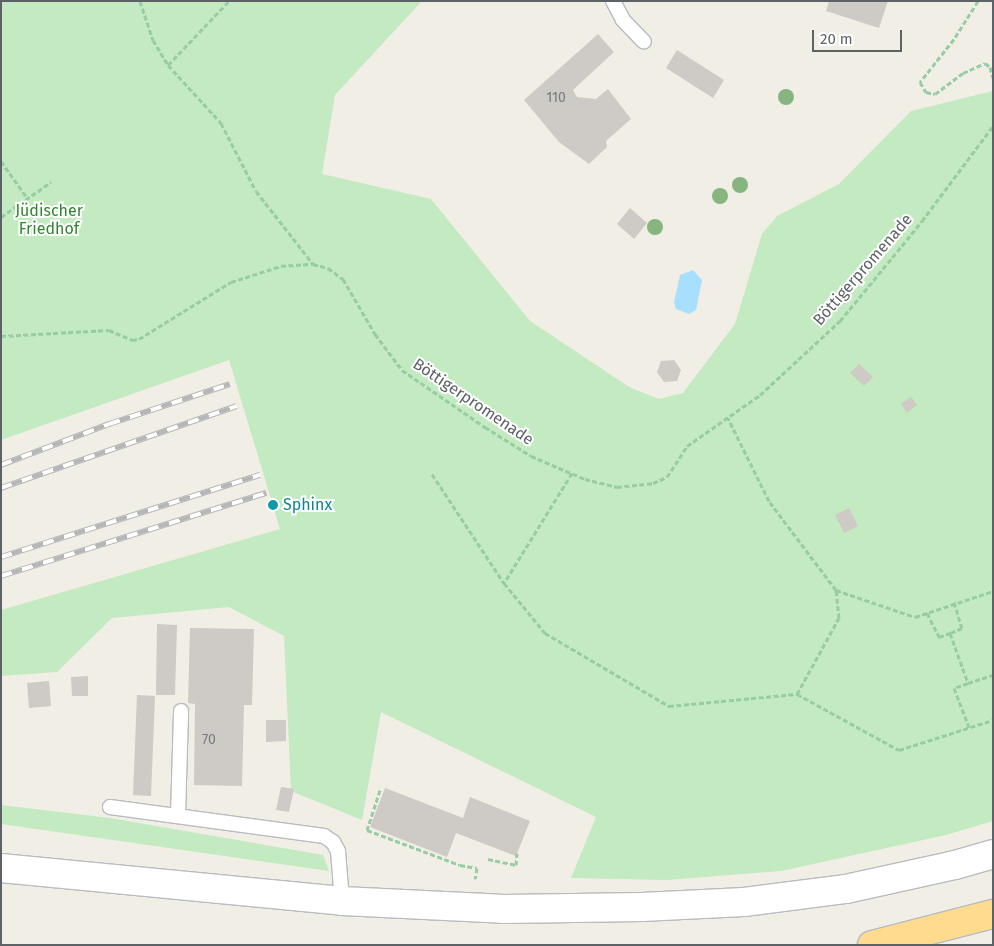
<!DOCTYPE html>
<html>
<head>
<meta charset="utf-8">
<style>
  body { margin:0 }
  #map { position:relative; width:994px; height:946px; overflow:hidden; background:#f1eee6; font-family:"Fira Sans",sans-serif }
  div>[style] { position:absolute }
  .green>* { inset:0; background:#c3eac0 }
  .water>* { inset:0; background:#a8dfff }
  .building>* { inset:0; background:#cecac5 }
  .path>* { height:3px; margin-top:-1.5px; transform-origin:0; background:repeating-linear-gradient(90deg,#98cda3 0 5px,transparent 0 7.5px) }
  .roads { filter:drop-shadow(1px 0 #b8bcc0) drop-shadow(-1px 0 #b8bcc0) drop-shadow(0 1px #b8bcc0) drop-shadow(0 -1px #b8bcc0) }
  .lane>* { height:14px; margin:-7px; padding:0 7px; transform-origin:7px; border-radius:7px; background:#fff }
  .secondary>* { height:28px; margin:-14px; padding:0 14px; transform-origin:14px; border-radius:14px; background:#fff }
  .highway>* { height:28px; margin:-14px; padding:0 14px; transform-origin:14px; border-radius:14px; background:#ffdb8f }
  .rail>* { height:5.5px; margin-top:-2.75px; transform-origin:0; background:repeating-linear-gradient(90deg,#fff 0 11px,#b5b6b7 0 22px); box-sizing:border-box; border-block:1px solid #b5b6b7 }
  .trees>* { width:16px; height:16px; margin:-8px; border-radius:50%; background:#86b580 }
  .dots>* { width:14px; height:14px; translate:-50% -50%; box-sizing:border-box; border:2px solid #fff; border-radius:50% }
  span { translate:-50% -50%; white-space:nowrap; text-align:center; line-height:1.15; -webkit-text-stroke:4px #fff; paint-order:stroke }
  .number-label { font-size:14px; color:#797c7e }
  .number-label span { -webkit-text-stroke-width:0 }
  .park-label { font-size:16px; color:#2f862d }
  .street-label { font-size:16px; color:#5d6267 }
  .culture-label { font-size:16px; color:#0d838f }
  .left { translate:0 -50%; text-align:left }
  .frame { position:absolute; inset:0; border:2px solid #5d6267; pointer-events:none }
  .scale { position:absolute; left:812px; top:30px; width:90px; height:22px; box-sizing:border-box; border:2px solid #5d6267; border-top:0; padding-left:6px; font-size:15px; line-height:18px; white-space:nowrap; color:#5d6267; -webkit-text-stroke:4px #fff; paint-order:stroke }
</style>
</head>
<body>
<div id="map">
  <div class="green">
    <i style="clip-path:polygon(1px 1px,422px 1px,335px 95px,322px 174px,431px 199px,530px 321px,629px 387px,659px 399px,683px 393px,735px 324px,762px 234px,777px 216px,839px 184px,911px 111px,993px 91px,993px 821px,946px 835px,781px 871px,667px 880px,571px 878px,596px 817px,381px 712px,362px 820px,291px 791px,284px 636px,229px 607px,112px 618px,57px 672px,1px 676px,1px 610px,280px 529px,229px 360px,1px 440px)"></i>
    <i style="clip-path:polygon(1px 805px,110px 818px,323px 855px,329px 871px,1px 824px)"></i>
  </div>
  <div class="water">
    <i style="clip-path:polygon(693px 270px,702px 280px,696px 310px,689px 314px,676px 309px,674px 302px,680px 275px)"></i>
  </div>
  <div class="building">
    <i style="clip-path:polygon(829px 1px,888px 1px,879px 28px,826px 11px)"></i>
    <i style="clip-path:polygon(598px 34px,614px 52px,573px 90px,577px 97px,596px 99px,608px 89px,631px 119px,606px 141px,607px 147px,589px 164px,559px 142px,524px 100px)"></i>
    <i style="clip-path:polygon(677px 50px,724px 80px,713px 98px,666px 68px)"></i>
    <i style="clip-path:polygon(630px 208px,647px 223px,634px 239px,617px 224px)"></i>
    <i style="clip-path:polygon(674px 360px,681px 370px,677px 381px,664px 382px,657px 372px,661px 361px)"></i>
    <i style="clip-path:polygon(859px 364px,873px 377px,864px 386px,850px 373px)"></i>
    <i style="clip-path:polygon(911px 397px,917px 405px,907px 413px,901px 404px)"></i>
    <i style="clip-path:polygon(849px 508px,858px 526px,844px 533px,835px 515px)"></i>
    <i style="clip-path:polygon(157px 624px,177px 625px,175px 695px,156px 695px)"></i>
    <i style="clip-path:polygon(190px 628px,254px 629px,252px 705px,244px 705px,242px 786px,194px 785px,195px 704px,188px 703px)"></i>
    <i style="clip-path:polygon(88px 676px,88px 696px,72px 696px,71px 677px)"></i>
    <i style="clip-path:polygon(49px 681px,51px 706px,29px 708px,27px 683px)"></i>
    <i style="clip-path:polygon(137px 695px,155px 696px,151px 796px,133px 795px)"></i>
    <i style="clip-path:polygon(266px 720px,286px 720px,286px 741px,266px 742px)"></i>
    <i style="clip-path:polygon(281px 787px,294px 789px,289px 812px,276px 810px)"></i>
    <i style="clip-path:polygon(385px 788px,463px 818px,470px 797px,530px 821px,516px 856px,456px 833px,447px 857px,370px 827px)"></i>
  </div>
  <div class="path">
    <i style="left:140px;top:1px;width:41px;rotate:71.6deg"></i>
    <i style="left:153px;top:40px;width:29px;rotate:59deg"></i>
    <i style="left:168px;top:65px;width:79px;rotate:47.6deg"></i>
    <i style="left:221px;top:123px;width:76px;rotate:62.8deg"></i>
    <i style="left:256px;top:191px;width:93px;rotate:52deg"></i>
    <i style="left:978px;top:1px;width:45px;rotate:122.3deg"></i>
    <i style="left:954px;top:39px;width:55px;rotate:128.3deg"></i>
    <i style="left:920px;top:82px;width:12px;rotate:59deg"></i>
    <i style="left:926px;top:92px;width:9px;rotate:13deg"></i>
    <i style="left:935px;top:94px;width:35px;rotate:-37deg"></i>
    <i style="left:963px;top:73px;width:24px;rotate:-24deg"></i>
    <i style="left:985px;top:63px;width:6px;rotate:39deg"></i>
    <i style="left:990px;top:67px;width:11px;rotate:75deg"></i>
    <i style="left:168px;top:65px;width:88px;rotate:-46.4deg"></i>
    <i style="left:1px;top:161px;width:47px;rotate:54.6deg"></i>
    <i style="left:1px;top:217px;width:61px;rotate:-35deg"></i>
    <i style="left:1px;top:336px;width:108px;rotate:-3.2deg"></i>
    <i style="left:109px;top:330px;width:25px;rotate:23deg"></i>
    <i style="left:132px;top:340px;width:7px;rotate:-8deg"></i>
    <i style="left:139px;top:339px;width:108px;rotate:-31.8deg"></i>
    <i style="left:231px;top:282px;width:52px;rotate:-17.7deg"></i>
    <i style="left:281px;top:266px;width:32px;rotate:-4deg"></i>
    <i style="left:313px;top:264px;width:16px;rotate:15deg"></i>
    <i style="left:328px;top:268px;width:19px;rotate:36deg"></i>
    <i style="left:343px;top:279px;width:64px;rotate:59.8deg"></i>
    <i style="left:375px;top:334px;width:45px;rotate:53.1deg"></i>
    <i style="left:402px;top:370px;width:101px;rotate:34.5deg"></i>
    <i style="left:485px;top:427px;width:54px;rotate:32.2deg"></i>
    <i style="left:531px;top:456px;width:59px;rotate:23.1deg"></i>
    <i style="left:585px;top:479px;width:33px;rotate:14deg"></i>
    <i style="left:617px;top:487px;width:36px;rotate:-6deg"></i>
    <i style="left:653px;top:483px;width:15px;rotate:-23deg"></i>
    <i style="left:667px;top:477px;width:37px;rotate:-57deg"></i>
    <i style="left:687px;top:446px;width:89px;rotate:-34.9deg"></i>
    <i style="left:760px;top:395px;width:109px;rotate:-42.8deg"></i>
    <i style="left:840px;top:321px;width:129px;rotate:-50.6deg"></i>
    <i style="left:922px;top:221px;width:119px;rotate:-53.2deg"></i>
    <i style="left:572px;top:473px;width:129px;rotate:121.7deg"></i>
    <i style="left:504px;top:583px;width:65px;rotate:50.6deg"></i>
    <i style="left:545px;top:633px;width:144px;rotate:30.5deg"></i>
    <i style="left:669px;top:706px;width:129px;rotate:-5.4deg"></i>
    <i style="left:797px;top:694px;width:87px;rotate:-61.1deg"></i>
    <i style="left:839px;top:618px;width:28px;rotate:-96deg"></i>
    <i style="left:836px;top:590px;width:111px;rotate:-127deg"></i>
    <i style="left:769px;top:501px;width:93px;rotate:-116.3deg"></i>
    <i style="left:432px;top:474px;width:131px;rotate:56.6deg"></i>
    <i style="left:836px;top:590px;width:83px;rotate:18.9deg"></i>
    <i style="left:915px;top:617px;width:82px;rotate:-18.4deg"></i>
    <i style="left:954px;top:602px;width:27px;rotate:73deg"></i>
    <i style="left:962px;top:628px;width:13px;rotate:157deg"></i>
    <i style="left:950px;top:633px;width:53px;rotate:70.2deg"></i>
    <i style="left:968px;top:683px;width:26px;rotate:-18deg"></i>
    <i style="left:927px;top:613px;width:27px;rotate:63deg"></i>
    <i style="left:939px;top:637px;width:12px;rotate:-20deg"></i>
    <i style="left:968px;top:683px;width:15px;rotate:160deg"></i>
    <i style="left:954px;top:688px;width:42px;rotate:69deg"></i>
    <i style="left:797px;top:694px;width:116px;rotate:28.8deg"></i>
    <i style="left:899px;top:750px;width:99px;rotate:-17.7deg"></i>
    <i style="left:380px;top:790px;width:42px;rotate:108deg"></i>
    <i style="left:367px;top:830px;width:99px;rotate:20.6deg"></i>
    <i style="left:460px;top:865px;width:17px;rotate:10deg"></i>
    <i style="left:477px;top:868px;width:11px;rotate:100deg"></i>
    <i style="left:488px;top:859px;width:29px;rotate:12deg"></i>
    <i style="left:516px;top:865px;width:12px;rotate:-85deg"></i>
  </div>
  <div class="roads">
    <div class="lane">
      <i style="left:613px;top:1px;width:21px;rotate:62deg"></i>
      <i style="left:623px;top:20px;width:30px;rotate:46deg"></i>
      <i style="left:110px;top:807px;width:216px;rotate:7.7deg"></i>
      <i style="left:324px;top:836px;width:11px;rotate:34deg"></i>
      <i style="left:333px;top:842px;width:10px;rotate:61deg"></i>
      <i style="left:338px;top:851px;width:50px;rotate:85.4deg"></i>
      <i style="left:178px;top:815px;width:104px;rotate:-88.3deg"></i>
    </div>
    <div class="secondary">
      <i style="left:1px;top:868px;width:343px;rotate:5.5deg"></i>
      <i style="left:342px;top:901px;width:162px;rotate:2.8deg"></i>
      <i style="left:504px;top:909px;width:138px;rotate:-0.8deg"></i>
      <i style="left:642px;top:907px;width:102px;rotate:-2.8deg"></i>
      <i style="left:744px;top:902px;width:103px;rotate:-7.3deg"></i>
      <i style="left:846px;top:889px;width:112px;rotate:-12.4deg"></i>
      <i style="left:955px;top:865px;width:40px;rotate:-16deg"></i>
    </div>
    <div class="highway">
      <i style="left:872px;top:945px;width:125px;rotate:-14.4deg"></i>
    </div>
  </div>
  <div class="rail">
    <i style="left:1px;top:465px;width:116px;rotate:-20.8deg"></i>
    <i style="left:109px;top:424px;width:127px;rotate:-18.3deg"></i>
    <i style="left:1px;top:488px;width:249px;rotate:-19.2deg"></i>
    <i style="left:1px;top:557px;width:272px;rotate:-17.6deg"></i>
    <i style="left:1px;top:576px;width:278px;rotate:-17.4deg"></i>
  </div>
  <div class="trees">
    <i style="left:786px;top:97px"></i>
    <i style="left:740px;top:185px"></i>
    <i style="left:720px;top:196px"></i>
    <i style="left:655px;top:227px"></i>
  </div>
  <div class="dots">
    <i style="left:273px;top:505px;background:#0f9aa8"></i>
  </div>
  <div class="number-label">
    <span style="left:556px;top:98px">110</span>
    <span style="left:209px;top:740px">70</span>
  </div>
  <div class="park-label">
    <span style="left:49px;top:220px">Jüdischer<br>Friedhof</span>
  </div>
  <div class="street-label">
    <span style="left:863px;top:270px;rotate:-49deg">Böttigerpromenade</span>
    <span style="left:473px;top:402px;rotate:34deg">Böttigerpromenade</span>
  </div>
  <div class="culture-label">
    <span class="left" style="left:283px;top:505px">Sphinx</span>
  </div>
  <div class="frame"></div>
  <div class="scale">20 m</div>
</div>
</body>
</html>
